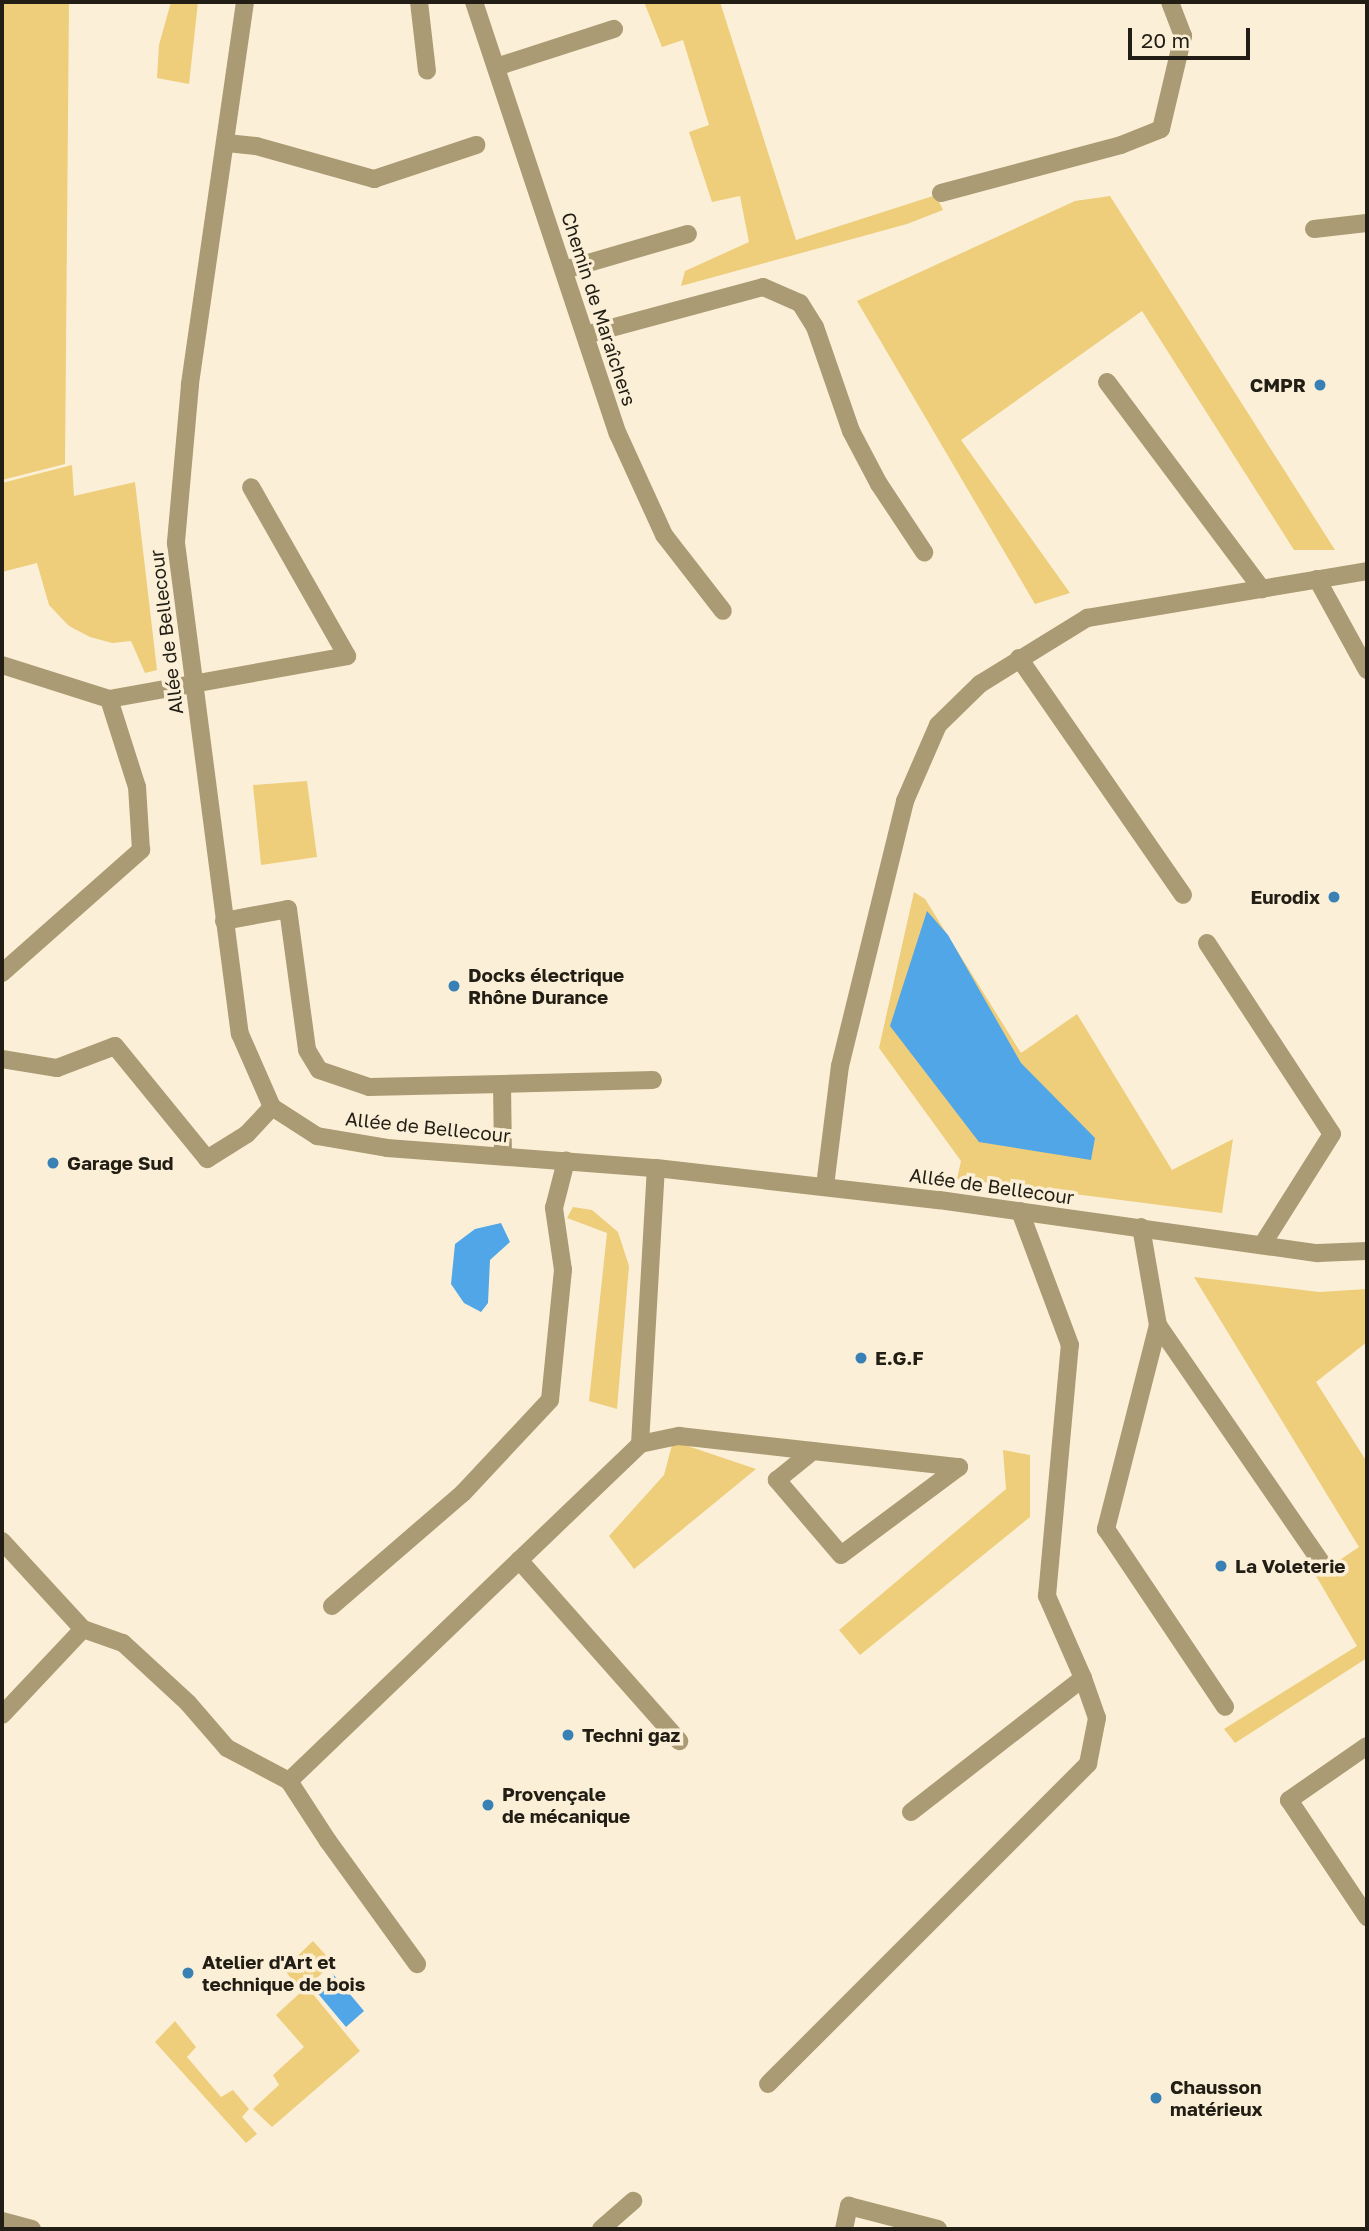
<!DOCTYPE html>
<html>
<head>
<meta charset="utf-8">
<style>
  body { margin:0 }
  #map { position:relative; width:1369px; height:2231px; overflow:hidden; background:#fbf0d7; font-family:"Golos Text",sans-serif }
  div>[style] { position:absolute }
  .green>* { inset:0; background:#eecd7b }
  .water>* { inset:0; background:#50a6e7 }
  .lane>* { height:18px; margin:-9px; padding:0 9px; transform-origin:9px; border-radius:9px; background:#ab9b74 }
  .street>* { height:18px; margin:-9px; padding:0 9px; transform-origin:9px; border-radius:9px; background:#ab9b74 }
  .dots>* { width:19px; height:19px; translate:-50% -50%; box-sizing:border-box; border:4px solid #fbf0d7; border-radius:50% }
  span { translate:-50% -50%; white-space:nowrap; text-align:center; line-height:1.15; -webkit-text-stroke:7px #fbf0d7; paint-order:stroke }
  .street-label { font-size:19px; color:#221e15 }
  .poi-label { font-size:19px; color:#221e15; font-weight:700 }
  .right { translate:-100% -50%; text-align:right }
  .left { translate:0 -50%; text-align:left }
  .frame { position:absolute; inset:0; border:4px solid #221e15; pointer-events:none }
  .scale { position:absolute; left:1128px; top:28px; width:122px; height:32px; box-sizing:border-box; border:4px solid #221e15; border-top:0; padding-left:9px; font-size:21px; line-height:24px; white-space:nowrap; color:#221e15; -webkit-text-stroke:5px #fbf0d7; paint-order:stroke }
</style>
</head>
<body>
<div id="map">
  <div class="green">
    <i style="clip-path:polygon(2px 2px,69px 2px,65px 464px,2px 480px)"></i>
    <i style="clip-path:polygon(171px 2px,198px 2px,189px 84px,157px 78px,159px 45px)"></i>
    <i style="clip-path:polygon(644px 2px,720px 2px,796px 240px,936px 195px,943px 210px,907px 224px,681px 286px,685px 271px,749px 242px,740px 196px,712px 202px,689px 132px,709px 125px,683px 40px,662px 47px)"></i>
    <i style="clip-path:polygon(1110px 196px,1335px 550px,1294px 550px,1142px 311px,961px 440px,1070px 593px,1035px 604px,857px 301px,1075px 201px)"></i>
    <i style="clip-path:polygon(72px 465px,74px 496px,135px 482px,157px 670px,145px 673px,131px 641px,112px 643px,90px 637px,69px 626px,49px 605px,37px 563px,2px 572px,2px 483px)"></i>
    <i style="clip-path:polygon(307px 781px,317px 857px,261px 865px,253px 785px)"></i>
    <i style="clip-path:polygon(914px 892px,925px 899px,1021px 1053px,1077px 1014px,1172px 1170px,1233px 1139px,1222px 1213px,957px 1179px,961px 1161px,879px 1048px)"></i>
    <i style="clip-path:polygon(573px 1207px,592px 1210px,618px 1232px,629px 1266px,617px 1409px,589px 1401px,607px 1233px,567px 1218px)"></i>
    <i style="clip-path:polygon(1194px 1277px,1319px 1292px,1367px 1289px,1367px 1342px,1316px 1382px,1367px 1462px,1367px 1658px,1235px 1743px,1224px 1729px,1357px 1646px,1316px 1576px,1359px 1547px)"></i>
    <i style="clip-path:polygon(673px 1441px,756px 1469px,634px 1569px,609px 1536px,664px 1475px)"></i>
    <i style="clip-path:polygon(1003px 1450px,1030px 1455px,1030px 1517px,860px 1655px,839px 1630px,1006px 1489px)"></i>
    <i style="clip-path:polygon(313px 1941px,333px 1963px,307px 1987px,360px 2051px,272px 2127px,253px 2109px,279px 2085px,273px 2075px,304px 2047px,276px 2015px,301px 1992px,284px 1969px)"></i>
    <i style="clip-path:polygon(175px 2021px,196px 2047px,187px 2057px,221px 2097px,233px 2090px,249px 2109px,242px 2117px,257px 2134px,246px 2143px,155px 2042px)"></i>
  </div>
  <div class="water">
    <i style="clip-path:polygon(927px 911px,948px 935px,1021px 1063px,1095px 1138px,1091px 1160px,979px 1142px,890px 1026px)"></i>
    <i style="clip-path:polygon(501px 1223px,510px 1242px,490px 1260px,488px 1303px,481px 1312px,464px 1303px,451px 1284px,455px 1244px,475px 1229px)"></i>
    <i style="clip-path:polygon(333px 1974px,364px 2011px,346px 2027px,315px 1990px)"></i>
  </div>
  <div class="lane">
    <i style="left:419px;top:2px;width:69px;rotate:83.4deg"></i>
    <i style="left:496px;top:67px;width:124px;rotate:-17.9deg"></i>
    <i style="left:227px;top:143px;width:29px;rotate:6deg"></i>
    <i style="left:256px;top:146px;width:123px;rotate:15.6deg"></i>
    <i style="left:374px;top:179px;width:108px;rotate:-18.4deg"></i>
    <i style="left:941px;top:193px;width:186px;rotate:-14.9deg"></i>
    <i style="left:1121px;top:145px;width:43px;rotate:-21.8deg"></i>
    <i style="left:1161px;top:129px;width:96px;rotate:-76.7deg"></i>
    <i style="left:1183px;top:36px;width:36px;rotate:-111deg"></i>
    <i style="left:1314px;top:229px;width:53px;rotate:-6.5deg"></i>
    <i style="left:564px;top:270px;width:129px;rotate:-16.2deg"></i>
    <i style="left:585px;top:335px;width:184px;rotate:-15.1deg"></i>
    <i style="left:763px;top:287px;width:40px;rotate:23.4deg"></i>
    <i style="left:800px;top:303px;width:28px;rotate:58deg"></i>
    <i style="left:815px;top:327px;width:110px;rotate:70.9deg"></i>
    <i style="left:851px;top:431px;width:60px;rotate:62.2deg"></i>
    <i style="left:879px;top:484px;width:82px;rotate:56.5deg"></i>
    <i style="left:1107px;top:382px;width:259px;rotate:53.2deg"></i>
    <i style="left:1317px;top:579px;width:104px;rotate:61.2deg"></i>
    <i style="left:1019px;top:658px;width:288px;rotate:55.3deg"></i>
    <i style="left:2px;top:665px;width:112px;rotate:17.6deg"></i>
    <i style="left:224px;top:921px;width:65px;rotate:-10.6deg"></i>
    <i style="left:288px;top:909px;width:142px;rotate:82.3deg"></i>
    <i style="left:307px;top:1050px;width:23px;rotate:59deg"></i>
    <i style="left:319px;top:1070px;width:53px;rotate:18.8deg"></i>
    <i style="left:369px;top:1087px;width:133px;rotate:-1.3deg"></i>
    <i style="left:502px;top:1084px;width:72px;rotate:89.2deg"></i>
    <i style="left:1207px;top:943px;width:228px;rotate:56.8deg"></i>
    <i style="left:1332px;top:1134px;width:131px;rotate:122.2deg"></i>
    <i style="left:2px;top:973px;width:186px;rotate:-41.5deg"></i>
    <i style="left:141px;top:850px;width:63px;rotate:-93.6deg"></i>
    <i style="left:137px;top:787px;width:92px;rotate:-107.7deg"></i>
    <i style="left:109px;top:699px;width:242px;rotate:-10.2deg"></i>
    <i style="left:347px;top:656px;width:194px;rotate:-119.6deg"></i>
    <i style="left:2px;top:1059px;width:56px;rotate:9.3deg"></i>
    <i style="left:57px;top:1068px;width:62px;rotate:-20.8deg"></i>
    <i style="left:115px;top:1046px;width:146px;rotate:50.8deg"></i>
    <i style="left:207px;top:1159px;width:47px;rotate:-32deg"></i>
    <i style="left:247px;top:1134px;width:37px;rotate:-47deg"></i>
    <i style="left:502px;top:1084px;width:151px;rotate:-1.5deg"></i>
    <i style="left:1141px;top:1227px;width:99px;rotate:80.2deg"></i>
    <i style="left:1158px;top:1325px;width:286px;rotate:55.5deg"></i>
    <i style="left:1158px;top:1325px;width:211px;rotate:104.3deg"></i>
    <i style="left:1106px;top:1529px;width:214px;rotate:56.2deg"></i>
    <i style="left:640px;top:1444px;width:40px;rotate:-12deg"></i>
    <i style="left:679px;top:1436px;width:135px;rotate:6.4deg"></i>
    <i style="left:813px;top:1451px;width:147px;rotate:6.3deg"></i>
    <i style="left:959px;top:1467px;width:147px;rotate:143.3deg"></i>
    <i style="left:841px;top:1555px;width:99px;rotate:-130.5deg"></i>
    <i style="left:777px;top:1480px;width:46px;rotate:-38.9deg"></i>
    <i style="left:2px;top:1541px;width:120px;rotate:47.4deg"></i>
    <i style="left:83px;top:1629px;width:42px;rotate:19.3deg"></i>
    <i style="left:123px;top:1643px;width:88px;rotate:42.7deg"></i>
    <i style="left:188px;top:1703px;width:60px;rotate:49.1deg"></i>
    <i style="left:227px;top:1748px;width:70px;rotate:28deg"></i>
    <i style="left:289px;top:1781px;width:72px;rotate:57deg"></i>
    <i style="left:328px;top:1841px;width:152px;rotate:54.1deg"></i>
    <i style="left:519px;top:1560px;width:242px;rotate:48.5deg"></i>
    <i style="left:332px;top:1606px;width:173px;rotate:-40.8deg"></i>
    <i style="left:463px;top:1493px;width:127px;rotate:-46.9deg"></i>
    <i style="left:550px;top:1400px;width:131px;rotate:-84.3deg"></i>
    <i style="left:563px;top:1270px;width:63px;rotate:-98.3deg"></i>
    <i style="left:554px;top:1208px;width:49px;rotate:-75.7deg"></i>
    <i style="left:2px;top:1715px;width:118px;rotate:-46.7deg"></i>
    <i style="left:1367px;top:1746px;width:95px;rotate:145.3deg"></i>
    <i style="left:1289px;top:1800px;width:141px;rotate:56.3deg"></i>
    <i style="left:911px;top:1812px;width:218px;rotate:-37.9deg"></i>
    <i style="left:1083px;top:1678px;width:90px;rotate:-113.7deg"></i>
    <i style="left:1047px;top:1596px;width:252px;rotate:-84.8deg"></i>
    <i style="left:1070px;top:1345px;width:143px;rotate:-110.5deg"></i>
    <i style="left:768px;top:2084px;width:453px;rotate:-45deg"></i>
    <i style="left:1088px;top:1764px;width:47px;rotate:-78.9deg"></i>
    <i style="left:1097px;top:1718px;width:42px;rotate:-109.3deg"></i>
    <i style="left:601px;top:2229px;width:43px;rotate:-41.2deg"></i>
    <i style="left:844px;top:2229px;width:24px;rotate:-78deg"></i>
    <i style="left:849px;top:2206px;width:92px;rotate:14.5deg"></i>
  </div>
  <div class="street">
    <i style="left:245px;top:2px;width:387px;rotate:98.2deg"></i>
    <i style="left:190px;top:385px;width:159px;rotate:95.1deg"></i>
    <i style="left:176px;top:543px;width:495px;rotate:82.6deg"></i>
    <i style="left:240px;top:1034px;width:80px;rotate:66.3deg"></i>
    <i style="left:272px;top:1107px;width:54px;rotate:32.8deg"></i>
    <i style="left:317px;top:1136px;width:71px;rotate:9.7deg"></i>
    <i style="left:387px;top:1148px;width:270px;rotate:4.3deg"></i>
    <i style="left:656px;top:1168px;width:285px;rotate:6.5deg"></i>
    <i style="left:939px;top:1200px;width:383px;rotate:8deg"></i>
    <i style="left:1318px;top:1253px;width:49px;rotate:-2.3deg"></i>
    <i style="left:474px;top:2px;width:455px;rotate:71.6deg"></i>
    <i style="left:618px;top:434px;width:111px;rotate:65.5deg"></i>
    <i style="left:664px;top:535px;width:96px;rotate:52.2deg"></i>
    <i style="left:825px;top:1186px;width:121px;rotate:-82.9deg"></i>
    <i style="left:840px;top:1066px;width:273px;rotate:-76.2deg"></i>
    <i style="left:905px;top:801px;width:83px;rotate:-66.5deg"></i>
    <i style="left:938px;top:725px;width:59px;rotate:-44.3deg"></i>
    <i style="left:980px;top:684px;width:126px;rotate:-31.7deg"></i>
    <i style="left:1087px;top:618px;width:284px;rotate:-9.5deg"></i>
    <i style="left:289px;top:1781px;width:487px;rotate:-43.8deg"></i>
    <i style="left:640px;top:1444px;width:276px;rotate:-86.7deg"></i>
    <i style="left:2px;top:2221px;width:31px;rotate:15deg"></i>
  </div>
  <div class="dots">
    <i style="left:1320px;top:385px;background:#3980b5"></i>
    <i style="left:1334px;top:897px;background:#3980b5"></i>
    <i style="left:454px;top:986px;background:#3980b5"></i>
    <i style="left:53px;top:1163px;background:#3980b5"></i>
    <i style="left:861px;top:1358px;background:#3980b5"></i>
    <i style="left:1221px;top:1566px;background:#3980b5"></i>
    <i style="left:568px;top:1735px;background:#3980b5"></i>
    <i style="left:488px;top:1805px;background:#3980b5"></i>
    <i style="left:188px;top:1973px;background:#3980b5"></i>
    <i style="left:1156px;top:2098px;background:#3980b5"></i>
  </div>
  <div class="street-label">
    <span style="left:599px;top:309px;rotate:72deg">Chemin de Maraîchers</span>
    <span style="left:166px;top:632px;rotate:-97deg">Allée de Bellecour</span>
    <span style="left:428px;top:1127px;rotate:6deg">Allée de Bellecour</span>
    <span style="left:992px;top:1186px;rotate:8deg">Allée de Bellecour</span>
  </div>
  <div class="poi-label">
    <span class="right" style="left:1306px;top:385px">CMPR</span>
    <span class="right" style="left:1320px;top:897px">Eurodix</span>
    <span class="left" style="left:468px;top:986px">Docks électrique<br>Rhône Durance</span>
    <span class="left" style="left:67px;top:1163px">Garage Sud</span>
    <span class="left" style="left:875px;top:1358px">E.G.F</span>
    <span class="left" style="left:1235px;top:1566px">La Voleterie</span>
    <span class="left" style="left:582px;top:1735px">Techni gaz</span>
    <span class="left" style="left:502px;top:1805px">Provençale<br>de mécanique</span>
    <span class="left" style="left:202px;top:1973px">Atelier d'Art et<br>technique de bois</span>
    <span class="left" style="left:1170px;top:2098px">Chausson<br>matérieux</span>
  </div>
  <div class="frame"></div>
  <div class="scale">20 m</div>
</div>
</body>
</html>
